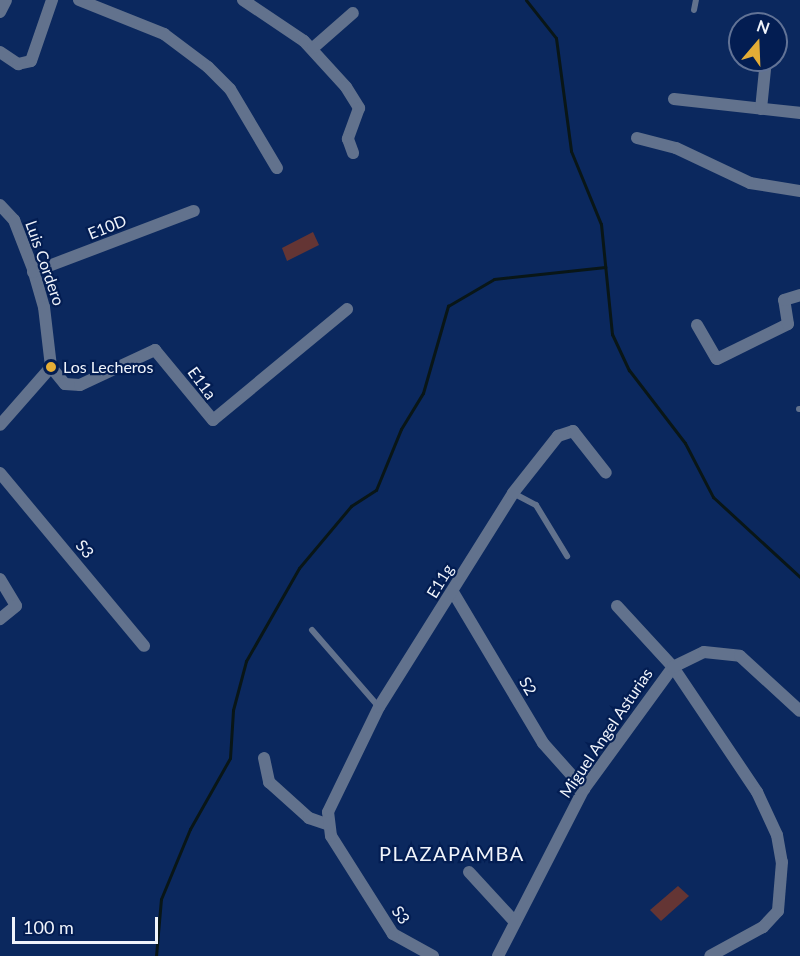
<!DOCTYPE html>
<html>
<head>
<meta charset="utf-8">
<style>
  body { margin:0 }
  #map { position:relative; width:800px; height:956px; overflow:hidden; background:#0b285e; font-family:Lato,sans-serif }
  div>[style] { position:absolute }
  .green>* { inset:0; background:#643534 }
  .stream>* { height:3px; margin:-1.5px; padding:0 1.5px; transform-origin:1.5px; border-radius:1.5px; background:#091617 }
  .service>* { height:6px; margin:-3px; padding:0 3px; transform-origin:3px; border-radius:3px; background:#62728d }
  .minor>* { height:12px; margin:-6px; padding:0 6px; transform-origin:6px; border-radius:6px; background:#62728d }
  .dots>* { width:16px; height:16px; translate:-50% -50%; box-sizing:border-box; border:3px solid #031d52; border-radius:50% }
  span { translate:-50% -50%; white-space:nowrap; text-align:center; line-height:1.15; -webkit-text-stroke:4.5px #031d52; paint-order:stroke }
  .street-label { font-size:16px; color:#f0f4fb }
  .poi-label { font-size:16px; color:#f0f4fb }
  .left { translate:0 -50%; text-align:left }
  .quarter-label { font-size:20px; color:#f0f4fb; letter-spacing:1.5px }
  .north { position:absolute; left:728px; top:12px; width:60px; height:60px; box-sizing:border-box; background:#031d52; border:2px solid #627396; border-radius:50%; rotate:19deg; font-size:16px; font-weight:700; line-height:24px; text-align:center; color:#f0f4fb }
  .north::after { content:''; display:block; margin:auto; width:21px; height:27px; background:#e5ad36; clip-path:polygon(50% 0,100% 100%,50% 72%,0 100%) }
  .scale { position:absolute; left:12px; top:917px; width:146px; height:27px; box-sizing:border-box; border:3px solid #f0f4fb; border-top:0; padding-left:8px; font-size:18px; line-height:21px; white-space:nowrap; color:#f0f4fb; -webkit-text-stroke:4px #031d52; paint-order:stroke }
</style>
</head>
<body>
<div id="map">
  <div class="green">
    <i style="clip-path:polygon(313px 232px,319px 245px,287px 261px,282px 248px)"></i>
    <i style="clip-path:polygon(678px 886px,689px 896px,661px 921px,650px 910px)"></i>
  </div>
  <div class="stream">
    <i style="left:526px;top:0;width:48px;rotate:51.7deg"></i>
    <i style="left:556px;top:38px;width:114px;rotate:82.4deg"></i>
    <i style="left:571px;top:151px;width:79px;rotate:67.7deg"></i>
    <i style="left:601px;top:224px;width:111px;rotate:84.3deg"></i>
    <i style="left:612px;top:334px;width:40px;rotate:65deg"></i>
    <i style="left:629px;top:370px;width:92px;rotate:52.5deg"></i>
    <i style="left:685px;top:443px;width:61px;rotate:62.6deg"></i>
    <i style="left:713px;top:497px;width:118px;rotate:42.6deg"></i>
    <i style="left:156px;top:956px;width:57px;rotate:-85deg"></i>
    <i style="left:161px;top:899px;width:76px;rotate:-67.5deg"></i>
    <i style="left:190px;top:829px;width:81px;rotate:-60.6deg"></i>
    <i style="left:230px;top:758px;width:48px;rotate:-86.4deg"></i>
    <i style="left:233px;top:710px;width:51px;rotate:-75.1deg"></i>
    <i style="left:246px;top:661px;width:107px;rotate:-60.3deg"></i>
    <i style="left:299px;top:568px;width:81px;rotate:-50deg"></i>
    <i style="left:351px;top:506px;width:30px;rotate:-33deg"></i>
    <i style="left:376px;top:490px;width:66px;rotate:-67.7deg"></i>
    <i style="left:401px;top:429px;width:42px;rotate:-58.6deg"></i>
    <i style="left:423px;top:393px;width:91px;rotate:-74deg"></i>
    <i style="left:448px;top:306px;width:53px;rotate:-30.4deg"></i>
    <i style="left:494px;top:279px;width:112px;rotate:-6.2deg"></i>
  </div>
  <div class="service">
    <i style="left:694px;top:10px;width:10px;rotate:-79deg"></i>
    <i style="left:799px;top:409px;width:1px"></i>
    <i style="left:513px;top:493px;width:26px;rotate:28deg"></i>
    <i style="left:536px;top:505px;width:60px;rotate:58.7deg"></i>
    <i style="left:312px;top:630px;width:102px;rotate:49deg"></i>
  </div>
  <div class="minor">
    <i style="left:79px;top:0;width:92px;rotate:21.8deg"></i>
    <i style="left:164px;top:34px;width:55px;rotate:36.9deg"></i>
    <i style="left:208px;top:67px;width:31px;rotate:45deg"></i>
    <i style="left:230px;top:89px;width:92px;rotate:59.3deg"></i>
    <i style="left:243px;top:0;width:73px;rotate:33.9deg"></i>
    <i style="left:304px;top:41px;width:62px;rotate:47.6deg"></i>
    <i style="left:346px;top:87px;width:25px;rotate:58deg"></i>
    <i style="left:359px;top:108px;width:33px;rotate:110deg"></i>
    <i style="left:348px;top:139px;width:15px;rotate:70deg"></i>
    <i style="left:0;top:12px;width:13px;rotate:-63deg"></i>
    <i style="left:768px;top:24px;width:3px;rotate:-90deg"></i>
    <i style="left:313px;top:48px;width:53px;rotate:-41.2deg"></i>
    <i style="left:0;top:52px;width:22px;rotate:34deg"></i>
    <i style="left:18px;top:64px;width:13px;rotate:-13deg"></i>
    <i style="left:31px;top:61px;width:65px;rotate:-71deg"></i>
    <i style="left:674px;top:99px;width:127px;rotate:6.3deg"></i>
    <i style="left:761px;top:109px;width:49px;rotate:-84.2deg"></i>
    <i style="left:637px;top:138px;width:40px;rotate:14.4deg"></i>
    <i style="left:676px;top:148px;width:82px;rotate:25.3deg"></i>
    <i style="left:750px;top:183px;width:51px;rotate:9.1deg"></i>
    <i style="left:0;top:205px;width:21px;rotate:47deg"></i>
    <i style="left:14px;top:220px;width:53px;rotate:68.8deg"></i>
    <i style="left:33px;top:269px;width:40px;rotate:74deg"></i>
    <i style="left:44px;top:307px;width:60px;rotate:83.3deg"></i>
    <i style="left:51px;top:367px;width:77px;rotate:131.3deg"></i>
    <i style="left:33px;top:272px;width:172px;rotate:-20.8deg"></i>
    <i style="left:697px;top:325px;width:39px;rotate:60deg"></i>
    <i style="left:717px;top:359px;width:79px;rotate:-26.2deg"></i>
    <i style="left:788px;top:324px;width:24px;rotate:-99deg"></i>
    <i style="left:784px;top:300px;width:17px;rotate:-17deg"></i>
    <i style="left:51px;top:367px;width:22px;rotate:51deg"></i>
    <i style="left:65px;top:384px;width:15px;rotate:4deg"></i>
    <i style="left:80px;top:385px;width:83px;rotate:-25deg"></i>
    <i style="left:155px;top:350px;width:91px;rotate:50.4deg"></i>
    <i style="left:213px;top:420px;width:174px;rotate:-39.6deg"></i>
    <i style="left:0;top:473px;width:225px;rotate:50.2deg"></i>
    <i style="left:0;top:579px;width:31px;rotate:59deg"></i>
    <i style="left:16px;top:606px;width:21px;rotate:141deg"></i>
    <i style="left:453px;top:592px;width:176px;rotate:59.2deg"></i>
    <i style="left:543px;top:743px;width:62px;rotate:48.3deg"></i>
    <i style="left:617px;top:606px;width:83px;rotate:47.4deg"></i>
    <i style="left:673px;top:667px;width:151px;rotate:56.1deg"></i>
    <i style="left:757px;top:792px;width:47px;rotate:65.1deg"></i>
    <i style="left:777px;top:835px;width:27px;rotate:80deg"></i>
    <i style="left:782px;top:862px;width:49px;rotate:94.7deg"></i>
    <i style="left:778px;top:911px;width:22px;rotate:133deg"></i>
    <i style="left:763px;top:927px;width:60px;rotate:151.3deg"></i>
    <i style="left:264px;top:758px;width:25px;rotate:78deg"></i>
    <i style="left:269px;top:782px;width:54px;rotate:42deg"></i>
    <i style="left:309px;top:818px;width:18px;rotate:19deg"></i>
    <i style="left:469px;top:872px;width:68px;rotate:47.4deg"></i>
    <i style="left:433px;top:956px;width:46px;rotate:-151.2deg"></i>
    <i style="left:393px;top:934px;width:116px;rotate:-122.3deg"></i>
    <i style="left:331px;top:836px;width:24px;rotate:-97deg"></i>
    <i style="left:328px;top:812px;width:117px;rotate:-64.1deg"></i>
    <i style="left:379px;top:707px;width:252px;rotate:-57.9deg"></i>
    <i style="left:513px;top:493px;width:73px;rotate:-51.7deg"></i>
    <i style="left:558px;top:436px;width:16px;rotate:-18deg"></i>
    <i style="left:573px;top:431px;width:53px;rotate:51.8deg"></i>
    <i style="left:498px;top:956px;width:188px;rotate:-62.8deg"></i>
    <i style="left:584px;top:789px;width:151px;rotate:-53.9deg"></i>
    <i style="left:673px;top:667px;width:34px;rotate:-26deg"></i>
    <i style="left:704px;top:652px;width:36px;rotate:6deg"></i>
    <i style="left:740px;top:656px;width:81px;rotate:42.5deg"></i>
  </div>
  <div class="dots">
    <i style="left:51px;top:367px;background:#e5ad36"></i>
  </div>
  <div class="street-label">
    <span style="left:107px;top:227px;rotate:-22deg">E10D</span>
    <span style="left:45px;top:263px;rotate:71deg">Luis Cordero</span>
    <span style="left:202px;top:383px;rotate:54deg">E11a</span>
    <span style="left:85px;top:549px;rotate:50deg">S3</span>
    <span style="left:440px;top:581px;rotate:-59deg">E11g</span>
    <span style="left:528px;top:686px;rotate:59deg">S2</span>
    <span style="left:606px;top:733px;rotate:-56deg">Miguel Angel Asturias</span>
    <span style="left:401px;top:915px;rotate:55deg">S3</span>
  </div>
  <div class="poi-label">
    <span class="left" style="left:63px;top:367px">Los Lecheros</span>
  </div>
  <div class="quarter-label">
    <span style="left:452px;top:853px">PLAZAPAMBA</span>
  </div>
  <div class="north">N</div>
  <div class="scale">100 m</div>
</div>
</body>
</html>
